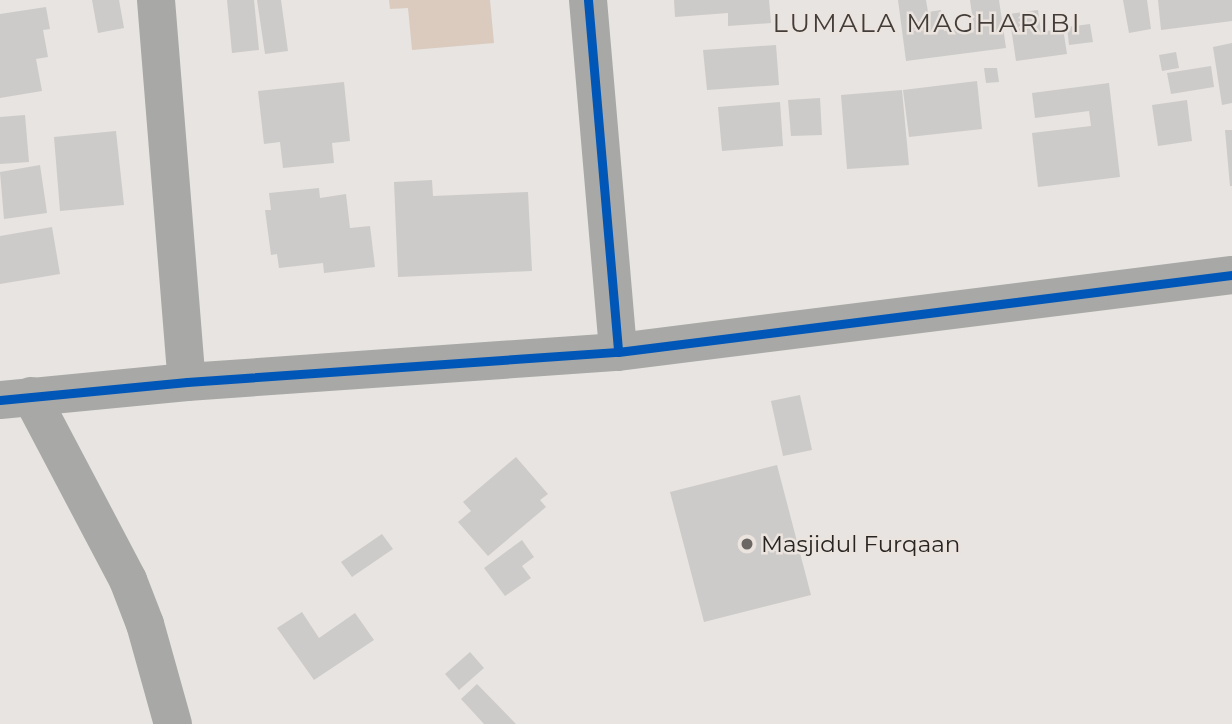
<!DOCTYPE html>
<html>
<head>
<meta charset="utf-8">
<style>
  body { margin:0 }
  #map { position:relative; width:1232px; height:724px; overflow:hidden; background:#e7e4e1; font-family:Montserrat,sans-serif }
  div>[style] { position:absolute }
  .green>* { inset:0; background:#dacbbe }
  .building>* { inset:0; background:#cdcbc9 }
  .minor>* { height:38px; margin:-19px; padding:0 19px; transform-origin:19px; border-radius:19px; background:#a8a8a6 }
  .cycleway>* { height:9px; margin:-4.5px; padding:0 4.5px; transform-origin:4.5px; border-radius:4.5px; background:#0057b8 }
  .dots>* { width:19px; height:19px; translate:-50% -50%; box-sizing:border-box; border:4px solid #eae3de; border-radius:50% }
  span { translate:-50% -50%; white-space:nowrap; text-align:center; line-height:1.15; -webkit-text-stroke:5px #eae3de; paint-order:stroke }
  .poi-label { font-size:23px; color:#272422 }
  .left { translate:0 -50%; text-align:left }
  .quarter-label { font-size:26px; color:#433d39; letter-spacing:2px }
</style>
</head>
<body>
<div id="map">
  <div class="green">
    <i style="clip-path:polygon(389px 0,490px 0,494px 43px,412px 50px,408px 8px,390px 9px)"></i>
  </div>
  <div class="building">
    <i style="clip-path:polygon(92px 0,119px 0,124px 28px,98px 33px)"></i>
    <i style="clip-path:polygon(227px 0,254px 0,259px 50px,232px 53px)"></i>
    <i style="clip-path:polygon(257px 0,281px 0,288px 51px,265px 54px)"></i>
    <i style="clip-path:polygon(674px 0,769px 0,771px 23px,728px 26px,728px 13px,675px 17px)"></i>
    <i style="clip-path:polygon(898px 0,926px 0,928px 12px,941px 10px,944px 31px,974px 28px,970px 0,999px 0,1006px 48px,906px 61px)"></i>
    <i style="clip-path:polygon(1123px 0,1147px 0,1151px 29px,1129px 33px)"></i>
    <i style="clip-path:polygon(1158px 0,1232px 0,1232px 21px,1161px 30px)"></i>
    <i style="clip-path:polygon(46px 7px,50px 29px,43px 30px,48px 57px,36px 59px,42px 91px,0 98px,0 14px)"></i>
    <i style="clip-path:polygon(1038px 10px,1041px 32px,1063px 28px,1067px 54px,1016px 61px,1009px 14px)"></i>
    <i style="clip-path:polygon(1090px 24px,1093px 42px,1069px 45px,1067px 27px)"></i>
    <i style="clip-path:polygon(1232px 43px,1232px 103px,1222px 105px,1213px 47px)"></i>
    <i style="clip-path:polygon(776px 45px,779px 85px,707px 90px,703px 50px)"></i>
    <i style="clip-path:polygon(1176px 52px,1179px 68px,1162px 71px,1159px 55px)"></i>
    <i style="clip-path:polygon(1211px 66px,1214px 87px,1171px 94px,1167px 73px)"></i>
    <i style="clip-path:polygon(984px 68px,997px 68px,999px 82px,986px 83px)"></i>
    <i style="clip-path:polygon(977px 81px,982px 129px,909px 137px,903px 90px)"></i>
    <i style="clip-path:polygon(344px 82px,350px 141px,332px 143px,334px 163px,283px 168px,280px 142px,264px 144px,258px 91px)"></i>
    <i style="clip-path:polygon(1109px 83px,1120px 177px,1038px 187px,1032px 133px,1091px 126px,1089px 111px,1035px 118px,1032px 93px)"></i>
    <i style="clip-path:polygon(902px 90px,909px 165px,847px 169px,841px 95px)"></i>
    <i style="clip-path:polygon(820px 98px,822px 135px,791px 136px,788px 100px)"></i>
    <i style="clip-path:polygon(1187px 100px,1192px 141px,1158px 146px,1152px 105px)"></i>
    <i style="clip-path:polygon(780px 102px,783px 146px,722px 151px,718px 107px)"></i>
    <i style="clip-path:polygon(25px 115px,29px 162px,0 164px,0 117px)"></i>
    <i style="clip-path:polygon(1225px 130px,1232px 130px,1232px 186px,1230px 186px)"></i>
    <i style="clip-path:polygon(116px 131px,124px 205px,60px 211px,54px 137px)"></i>
    <i style="clip-path:polygon(40px 165px,47px 213px,4px 219px,0 172px)"></i>
    <i style="clip-path:polygon(432px 180px,433px 196px,528px 192px,532px 271px,398px 277px,394px 182px)"></i>
    <i style="clip-path:polygon(319px 188px,320px 198px,346px 194px,350px 228px,370px 226px,375px 267px,324px 273px,323px 263px,279px 268px,277px 254px,271px 255px,265px 210px,271px 210px,269px 193px)"></i>
    <i style="clip-path:polygon(52px 227px,60px 274px,0 284px,0 236px)"></i>
    <i style="clip-path:polygon(800px 395px,812px 450px,783px 456px,771px 401px)"></i>
    <i style="clip-path:polygon(516px 457px,548px 494px,540px 500px,546px 507px,488px 556px,458px 522px,471px 511px,463px 502px)"></i>
    <i style="clip-path:polygon(777px 465px,811px 595px,704px 622px,670px 492px)"></i>
    <i style="clip-path:polygon(382px 534px,393px 549px,352px 577px,341px 562px)"></i>
    <i style="clip-path:polygon(522px 540px,534px 557px,522px 566px,531px 578px,505px 596px,484px 568px)"></i>
    <i style="clip-path:polygon(302px 612px,319px 638px,355px 613px,374px 640px,314px 680px,277px 628px)"></i>
    <i style="clip-path:polygon(470px 652px,484px 668px,459px 690px,445px 674px)"></i>
    <i style="clip-path:polygon(477px 684px,516px 724px,484px 724px,461px 699px)"></i>
  </div>
  <div class="minor">
    <i style="left:156px;top:0;width:383px;rotate:85.4deg"></i>
    <i style="left:588px;top:0;width:353px;rotate:85.1deg"></i>
    <i style="left:31px;top:396px;width:208px;rotate:62.2deg"></i>
    <i style="left:128px;top:580px;width:47px;rotate:68.9deg"></i>
    <i style="left:145px;top:624px;width:104px;rotate:74.4deg"></i>
    <i style="left:0;top:400px;width:188px;rotate:-5.5deg"></i>
    <i style="left:187px;top:382px;width:432px;rotate:-4deg"></i>
    <i style="left:618px;top:352px;width:619px;rotate:-7.15deg"></i>
  </div>
  <div class="cycleway">
    <i style="left:588px;top:0;width:353px;rotate:85.1deg"></i>
    <i style="left:0;top:400px;width:188px;rotate:-5.5deg"></i>
    <i style="left:187px;top:382px;width:432px;rotate:-4deg"></i>
    <i style="left:618px;top:352px;width:619px;rotate:-7.15deg"></i>
  </div>
  <div class="dots">
    <i style="left:747px;top:544px;background:#6a6765"></i>
  </div>
  <div class="poi-label">
    <span class="left" style="left:761px;top:544px">Masjidul Furqaan</span>
  </div>
  <div class="quarter-label">
    <span style="left:927px;top:24px">LUMALA MAGHARIBI</span>
  </div>
</div>
</body>
</html>
